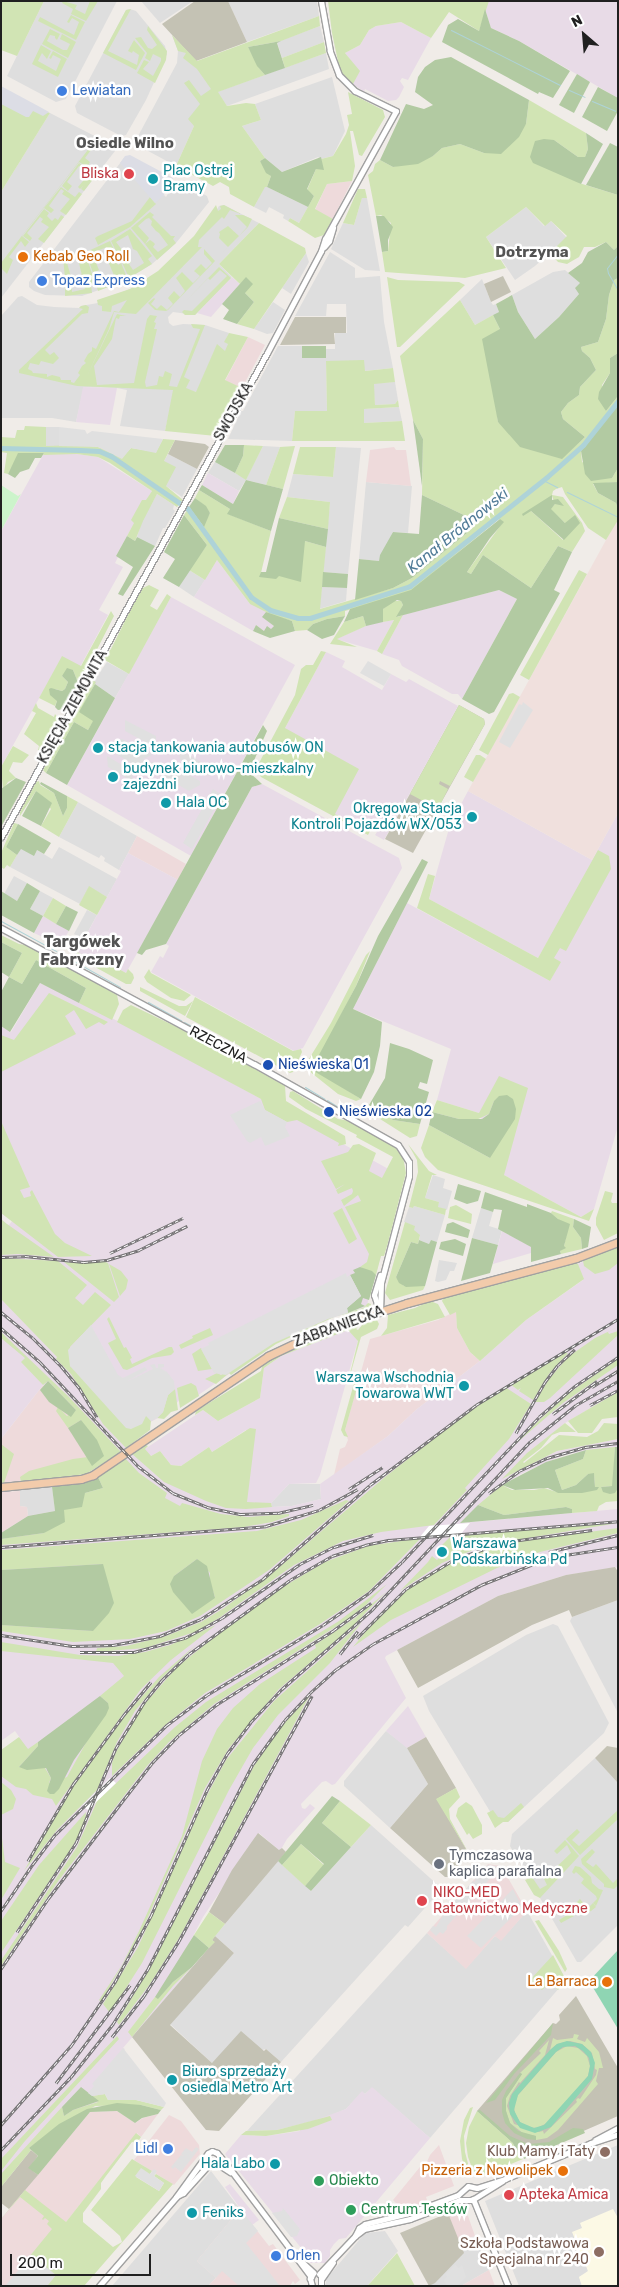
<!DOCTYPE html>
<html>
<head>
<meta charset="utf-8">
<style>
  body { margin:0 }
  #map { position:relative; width:619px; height:2287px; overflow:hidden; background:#f0ece8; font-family:Rubik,sans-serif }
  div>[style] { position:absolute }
  .residential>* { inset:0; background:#dedede }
  .commercial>* { inset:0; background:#eedadb }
  .industrial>* { inset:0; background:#e8dbe7 }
  .education>* { inset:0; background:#fcf9e5 }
  .military>* { inset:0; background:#f0e0dd }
  .construction>* { inset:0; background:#c4c2b4 }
  .grass>* { inset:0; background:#d1e4b4 }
  .forest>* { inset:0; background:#b2caa2 }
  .park>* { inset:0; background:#ccf4cb }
  .pitch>* { inset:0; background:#8fd5b3 }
  .parking>* { inset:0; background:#e0e0e0 }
  .plaza>* { inset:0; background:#dcdde5 }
  .pier>* { inset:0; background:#fff }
  .stream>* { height:1px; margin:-0.5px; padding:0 0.5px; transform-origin:0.5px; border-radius:0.5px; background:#aed3d8 }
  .canal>* { height:5px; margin:-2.5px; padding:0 2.5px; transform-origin:2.5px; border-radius:2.5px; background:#aed3d8 }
  .roads { filter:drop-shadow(1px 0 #a1a1a1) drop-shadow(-1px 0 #a1a1a1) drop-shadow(0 1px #a1a1a1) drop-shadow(0 -1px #a1a1a1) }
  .minor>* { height:5px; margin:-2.5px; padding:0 2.5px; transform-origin:2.5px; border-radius:2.5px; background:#fff }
  .major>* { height:7px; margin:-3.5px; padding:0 3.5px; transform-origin:3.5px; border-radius:3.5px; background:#f2cbab }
  .rail>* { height:3px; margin-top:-1.5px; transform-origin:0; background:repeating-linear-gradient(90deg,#fff 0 4px,#6e6e6e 0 8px); box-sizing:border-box; border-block:1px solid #6e6e6e }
  .dots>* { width:14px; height:14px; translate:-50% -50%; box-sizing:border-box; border:2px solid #fff; border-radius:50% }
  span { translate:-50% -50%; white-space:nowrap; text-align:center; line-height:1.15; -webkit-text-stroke:5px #fff; paint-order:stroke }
  .shop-label { font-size:14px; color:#366cbe }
  .left { translate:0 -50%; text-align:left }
  .right { translate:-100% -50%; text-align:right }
  .culture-label { font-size:14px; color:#0d838f }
  .health-label { font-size:14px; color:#be3a42 }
  .food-label { font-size:14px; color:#c56008 }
  .street-label { font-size:14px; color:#202020 }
  .transit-label { font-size:14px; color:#164399 }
  .worship-label { font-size:14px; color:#5b616d }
  .education-label { font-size:14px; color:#785e54 }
  .leisure-label { font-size:14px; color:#27864d }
  .neighbourhood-label { font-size:15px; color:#535353; font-weight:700 }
  .water-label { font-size:15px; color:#507b97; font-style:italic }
  .quarter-label { font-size:16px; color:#535353; font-weight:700 }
  .frame { position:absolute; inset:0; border:2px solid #202020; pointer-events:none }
  .north { position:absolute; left:559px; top:10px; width:50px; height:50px; -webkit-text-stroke:4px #fff; paint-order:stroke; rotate:333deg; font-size:14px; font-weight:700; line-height:20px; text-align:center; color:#202020 }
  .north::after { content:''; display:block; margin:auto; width:18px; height:22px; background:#202020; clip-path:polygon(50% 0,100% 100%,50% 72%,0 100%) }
  .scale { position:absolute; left:10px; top:2254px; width:141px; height:22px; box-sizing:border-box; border:2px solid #202020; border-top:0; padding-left:6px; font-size:15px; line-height:18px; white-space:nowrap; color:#202020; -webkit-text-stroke:4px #fff; paint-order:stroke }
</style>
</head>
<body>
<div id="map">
  <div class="residential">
    <i style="clip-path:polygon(44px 1px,117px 1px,66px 99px,56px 102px,7px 76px)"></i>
    <i style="clip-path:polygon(141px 1px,193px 1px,160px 23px)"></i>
    <i style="clip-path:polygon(228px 1px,317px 1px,319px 16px,247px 42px)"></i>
    <i style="clip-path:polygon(130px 9px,136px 11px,165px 46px,167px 54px,146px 100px,126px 135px,121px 136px,77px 113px,75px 106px,126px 10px)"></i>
    <i style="clip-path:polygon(320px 26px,324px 42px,282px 58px,277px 42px)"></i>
    <i style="clip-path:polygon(172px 35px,214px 88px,194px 126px,176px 166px,137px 145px,136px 140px,177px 63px,178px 51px)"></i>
    <i style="clip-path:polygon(326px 53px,329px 69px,227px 106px,217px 92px)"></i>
    <i style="clip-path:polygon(332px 77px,345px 131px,333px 156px,321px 159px,318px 157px,282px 172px,265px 158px,242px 126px,261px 120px,255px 104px)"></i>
    <i style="clip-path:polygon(50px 113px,114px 146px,115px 151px,1px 298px,1px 192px)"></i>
    <i style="clip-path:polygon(124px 158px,158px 198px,164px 195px,166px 197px,176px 180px,207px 196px,209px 202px,176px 243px,152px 264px,124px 281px,82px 296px,45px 295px,34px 291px,29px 287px,29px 282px)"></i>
    <i style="clip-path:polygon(265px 186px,308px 207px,299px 223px,290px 218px,288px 221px,283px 218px,284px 215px,269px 207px,266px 213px,254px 207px)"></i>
    <i style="clip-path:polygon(362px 198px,367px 198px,380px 271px,365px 270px,331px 249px,343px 223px,354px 225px)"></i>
    <i style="clip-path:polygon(224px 205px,259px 223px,219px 264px,232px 277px,195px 315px,173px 312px,168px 317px,169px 323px,173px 326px,183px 324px,205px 325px,229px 333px,226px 339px,234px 343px,208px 393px,174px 390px,165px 431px,120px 426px,127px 390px,117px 388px,84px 387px,76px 422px,52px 418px,1px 418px,1px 316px,18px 297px,22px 296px,37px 305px,54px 307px,79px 308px,81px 306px,98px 303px,150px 280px,210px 221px,219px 206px)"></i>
    <i style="clip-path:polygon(526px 207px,544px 226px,551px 221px,567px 238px,535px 266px,515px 280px,486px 237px)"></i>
    <i style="clip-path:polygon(330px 252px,355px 268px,355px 278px,380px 276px,384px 322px,393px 368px,364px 371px,326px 361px,327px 411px,295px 411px,292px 441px,228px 439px,241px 411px,243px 411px,278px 346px,302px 346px,302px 358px,326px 357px,326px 349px,335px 349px,335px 333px,347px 333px,346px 304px,327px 304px,326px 316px,295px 316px)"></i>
    <i style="clip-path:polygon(306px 253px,309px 262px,291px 294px,282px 288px)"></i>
    <i style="clip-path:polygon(565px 270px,580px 283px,579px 294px,559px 317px,535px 339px,518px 312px,512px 295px,553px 272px)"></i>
    <i style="clip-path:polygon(482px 279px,491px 302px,493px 305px,496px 304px,499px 312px,475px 325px,460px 300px)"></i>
    <i style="clip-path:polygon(273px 302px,285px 310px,273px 333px,267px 334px,254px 329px)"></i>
    <i style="clip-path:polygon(395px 382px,398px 400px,395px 404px,375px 405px,373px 383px)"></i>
    <i style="clip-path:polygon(399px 407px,402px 421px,364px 423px,364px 409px)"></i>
    <i style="clip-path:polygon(46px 427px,59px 427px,59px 446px,45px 446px)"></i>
    <i style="clip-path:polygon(263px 446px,280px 447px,266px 485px,246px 480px,239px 491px,208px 473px,215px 462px,246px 479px)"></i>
    <i style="clip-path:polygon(336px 447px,361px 448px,348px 574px,323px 572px,330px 502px,287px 497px,293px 474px,333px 477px)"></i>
    <i style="clip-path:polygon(168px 454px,197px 469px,182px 497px,166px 486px,164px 461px)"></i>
    <i style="clip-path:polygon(366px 482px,412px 486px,408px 533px,393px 532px,379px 561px,359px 559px)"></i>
    <i style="clip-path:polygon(157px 494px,174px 505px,173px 509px,175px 511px,165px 528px,163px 528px,155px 546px,137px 537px,142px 521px)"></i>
    <i style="clip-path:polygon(189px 570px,205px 580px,194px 597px,179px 587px)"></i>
    <i style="clip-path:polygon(322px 587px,347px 588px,346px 601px,319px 609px)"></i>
    <i style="clip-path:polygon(107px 662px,129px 674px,115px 698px,95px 684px,94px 681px)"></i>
    <i style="clip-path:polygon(78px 802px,137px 836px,119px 870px,104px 861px,105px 858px,101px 855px,99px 858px,59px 837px)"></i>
    <i style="clip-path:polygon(59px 847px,117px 879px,107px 897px,89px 887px,80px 904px,10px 867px,21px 848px,37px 850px,52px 859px)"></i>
    <i style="clip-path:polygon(14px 876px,27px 883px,17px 901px,4px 894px)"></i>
    <i style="clip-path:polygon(40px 891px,53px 898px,43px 916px,30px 909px)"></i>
    <i style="clip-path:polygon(87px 910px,97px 915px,84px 939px,74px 934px)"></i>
    <i style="clip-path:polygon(433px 1175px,445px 1179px,443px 1188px,452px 1191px,447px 1210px,437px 1207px,439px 1202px,425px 1198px)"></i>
    <i style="clip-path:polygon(414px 1206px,445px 1215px,437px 1242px,431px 1240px,429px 1244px,419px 1240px,420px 1236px,413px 1230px,414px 1226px,404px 1222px,409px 1207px,413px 1208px)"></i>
    <i style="clip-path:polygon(481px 1208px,493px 1212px,489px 1226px,502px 1230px,498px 1245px,472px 1238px)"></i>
    <i style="clip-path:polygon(439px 1260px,457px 1263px,454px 1271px,450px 1271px,446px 1280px,438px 1282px,435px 1281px)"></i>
    <i style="clip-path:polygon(289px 1484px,320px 1484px,321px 1499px,292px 1506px,272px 1507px,271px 1503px)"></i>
    <i style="clip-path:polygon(52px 1487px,55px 1511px,28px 1516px,27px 1507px,20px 1506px,20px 1490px)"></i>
    <i style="clip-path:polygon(618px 1600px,618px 1713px,570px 1621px,572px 1617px)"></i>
    <i style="clip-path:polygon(553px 1624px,558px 1626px,609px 1723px,604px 1733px,508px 1822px,494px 1818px,429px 1711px,423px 1696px,526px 1635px)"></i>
    <i style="clip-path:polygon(386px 1731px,406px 1746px,428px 1784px,390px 1828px,344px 1786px,344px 1781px)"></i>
    <i style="clip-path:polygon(595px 1758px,618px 1783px,618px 1925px,581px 1962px,577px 1962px,510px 1846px,512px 1834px)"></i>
    <i style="clip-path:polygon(371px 1825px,439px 1886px,439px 1892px,408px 1927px,405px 1925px,281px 2062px,266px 2049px,212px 2063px,170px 2024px,234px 1953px,215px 1936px,278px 1861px,311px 1891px)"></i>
    <i style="clip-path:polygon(527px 1911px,566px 1980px,430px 2138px,372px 2088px,365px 2094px,362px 2092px,346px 2109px,325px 2118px,277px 2130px,247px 2131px,427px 1933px,466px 1968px,495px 1936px,501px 1940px)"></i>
    <i style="clip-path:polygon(618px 2145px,618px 2218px,612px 2210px,582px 2228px,588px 2272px,579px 2277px,582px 2286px,519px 2286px,485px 2201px)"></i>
    <i style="clip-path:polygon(211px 2171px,240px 2209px,197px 2261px,216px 2278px,208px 2286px,112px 2286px)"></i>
    <i style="clip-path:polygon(385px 2231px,398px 2251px,367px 2286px,325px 2286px,327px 2278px,365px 2233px)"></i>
    <i style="clip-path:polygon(475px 2236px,489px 2270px,461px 2286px,430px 2286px,463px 2253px,459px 2242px)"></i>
  </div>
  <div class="commercial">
    <i style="clip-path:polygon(352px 181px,333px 219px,315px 210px,327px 184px)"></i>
    <i style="clip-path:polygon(248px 337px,265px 345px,242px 388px,225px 381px)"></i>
    <i style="clip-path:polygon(394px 447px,396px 450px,406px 450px,411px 486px,366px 482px,370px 450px)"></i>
    <i style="clip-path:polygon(137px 836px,186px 864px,178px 880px,128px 853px)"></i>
    <i style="clip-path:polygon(456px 1311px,457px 1328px,470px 1352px,480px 1361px,417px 1409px,388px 1436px,334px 1475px,340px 1449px,345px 1447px,348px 1440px,345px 1430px,370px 1339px,438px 1320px)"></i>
    <i style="clip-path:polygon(43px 1385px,115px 1453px,86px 1474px,1px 1483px,1px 1439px)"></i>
    <i style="clip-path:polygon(20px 1491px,20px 1506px,27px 1507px,28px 1516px,1px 1533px,1px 1492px)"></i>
    <i style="clip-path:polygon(488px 1864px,501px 1866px,527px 1911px,501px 1941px,495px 1936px,466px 1969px,427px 1933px)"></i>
    <i style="clip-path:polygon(117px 2111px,135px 2123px,143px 2118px,158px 2114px,141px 2137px,137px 2133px,66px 2222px,84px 2286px,1px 2286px,1px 2219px,90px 2112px)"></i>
    <i style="clip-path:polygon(169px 2115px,181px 2121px,199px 2145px,200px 2154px,174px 2185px,134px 2160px)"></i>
    <i style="clip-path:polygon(439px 2145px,454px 2186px,426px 2197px,427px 2200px,419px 2204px,402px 2209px,393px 2200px,424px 2162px,426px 2164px,430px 2155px)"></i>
    <i style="clip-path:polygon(240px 2209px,269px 2246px,273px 2244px,300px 2280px,295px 2284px,293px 2281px,290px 2286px,208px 2286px,216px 2278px,197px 2261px)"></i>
    <i style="clip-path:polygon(459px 2212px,468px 2216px,475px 2236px,459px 2242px,449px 2216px)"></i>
    <i style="clip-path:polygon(489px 2270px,495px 2286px,461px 2286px)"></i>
  </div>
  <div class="industrial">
    <i style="clip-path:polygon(489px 1px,618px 1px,618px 98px,519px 41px,491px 28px,485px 9px)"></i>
    <i style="clip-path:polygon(401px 22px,431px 38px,408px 80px,402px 78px,400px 81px,404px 87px,399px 97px,396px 100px,388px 101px,365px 89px,364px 92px,353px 84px,359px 71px,345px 53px,360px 45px,369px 30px,376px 26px)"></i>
    <i style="clip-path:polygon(232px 277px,240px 284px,211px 317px,197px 313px)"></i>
    <i style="clip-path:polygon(83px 387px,117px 388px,110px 425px,76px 422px)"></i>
    <i style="clip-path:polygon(48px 454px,77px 454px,98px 457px,152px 491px,116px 556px,118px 557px,115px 563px,123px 567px,99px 610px,108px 615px,80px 667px,62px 657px,1px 767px,1px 531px,43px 455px)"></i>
    <i style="clip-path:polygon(208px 473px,239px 491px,233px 504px,202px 485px)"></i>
    <i style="clip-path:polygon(217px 560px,250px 604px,253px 603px,266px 612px,263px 617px,274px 626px,271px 630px,264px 631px,256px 625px,253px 631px,194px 597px)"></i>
    <i style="clip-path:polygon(499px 590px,517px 599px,462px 699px,458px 694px,452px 694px,402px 666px,399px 660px,382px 654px,403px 615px)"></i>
    <i style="clip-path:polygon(171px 597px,295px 665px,191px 856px,67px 785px)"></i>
    <i style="clip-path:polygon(394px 620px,377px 651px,336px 639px,370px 624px)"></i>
    <i style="clip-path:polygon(326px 652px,345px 661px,342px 667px,382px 690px,391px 674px,406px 682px,409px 679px,458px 706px,384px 840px,375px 835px,377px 832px,367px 827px,365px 830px,335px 814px,285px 728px)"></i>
    <i style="clip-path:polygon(262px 784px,399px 858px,402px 868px,303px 1048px,294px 1051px,151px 972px,160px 956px,163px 958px,169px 946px,166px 944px,252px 787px)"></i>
    <i style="clip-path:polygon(468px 791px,592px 860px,618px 813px,618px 1126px,594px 1209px,581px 1217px,504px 1175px,479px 1113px,437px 1100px,451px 1049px,353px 1009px,407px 903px,550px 981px,560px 962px,554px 959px,548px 941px,538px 958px,429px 899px,450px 825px)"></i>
    <i style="clip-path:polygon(128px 853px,178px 880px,126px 973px,110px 964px,108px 968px,77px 952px,120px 873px,121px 871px,119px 870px)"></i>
    <i style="clip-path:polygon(43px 916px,69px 931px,60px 945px,34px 933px)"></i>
    <i style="clip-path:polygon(40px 983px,136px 1030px,403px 1177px,367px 1305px,363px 1308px,328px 1319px,274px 1343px,194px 1398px,185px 1395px,164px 1415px,129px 1433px,136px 1441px,116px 1455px,43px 1385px,1px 1439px,1px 1226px,6px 1224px,9px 1225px,12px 1221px,1px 1213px,1px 1026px,11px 1032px)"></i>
    <i style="clip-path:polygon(502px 1231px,532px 1247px,531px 1253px,493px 1264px)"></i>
    <i style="clip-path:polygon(evenodd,618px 1246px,618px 1392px,565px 1423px,504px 1478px,557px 1451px,618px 1439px,618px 1447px,566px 1454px,521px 1474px,498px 1488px,461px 1523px,618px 1509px,618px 1567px,566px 1575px,498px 1596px,386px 1656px,385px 1658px,406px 1698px,335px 1784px,332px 1785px,326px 1781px,322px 1782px,301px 1804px,302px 1808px,305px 1809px,310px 1804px,315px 1808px,287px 1839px,280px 1851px,259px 1833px,203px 1917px,182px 1957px,193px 1966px,123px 2048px,125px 2049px,116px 2060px,99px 2101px,88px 2114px,31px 2150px,1px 2187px,1px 1752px,20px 1738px,15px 1731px,1px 1741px,1px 1533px,28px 1516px,110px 1502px,98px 1477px,133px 1452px,136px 1455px,203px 1410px,218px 1421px,260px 1398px,264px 1368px,281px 1356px,348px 1329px,358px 1340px,320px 1475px,316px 1483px,289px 1484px,271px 1503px,272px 1507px,292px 1506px,321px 1499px,320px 1484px,388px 1436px,417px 1409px,480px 1361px,526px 1320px,583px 1280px,578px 1264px,618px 1246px,246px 1430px,249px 1481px,163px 1470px,151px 1456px,160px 1451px,171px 1465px,181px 1466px,209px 1447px,212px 1452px,246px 1430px)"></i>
    <i style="clip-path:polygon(408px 1706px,426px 1737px,407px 1748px,386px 1731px)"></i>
    <i style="clip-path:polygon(372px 2087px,430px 2138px,346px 2238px,339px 2239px,334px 2244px,330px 2250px,330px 2256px,325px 2263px,310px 2263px,305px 2256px,306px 2254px,225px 2154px,241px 2135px,266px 2136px,300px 2131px,299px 2126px,346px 2109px,362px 2091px,365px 2094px)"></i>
    <i style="clip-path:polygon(230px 2184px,259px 2220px,252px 2225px,225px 2187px)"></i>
  </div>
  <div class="education">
    <i style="clip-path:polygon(613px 2209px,618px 2218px,618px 2286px,582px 2286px,579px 2277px,588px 2271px,572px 2232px,582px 2228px,580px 2223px)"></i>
  </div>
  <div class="military">
    <i style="clip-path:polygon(617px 520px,618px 813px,592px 860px,468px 791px)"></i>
  </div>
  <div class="construction">
    <i style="clip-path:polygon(195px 1px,228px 1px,247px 42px,196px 61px,162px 24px)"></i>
    <i style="clip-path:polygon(503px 276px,511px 292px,491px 302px,484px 284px)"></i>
    <i style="clip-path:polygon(295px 317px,346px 317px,346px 333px,334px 333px,335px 344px,280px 345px)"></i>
    <i style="clip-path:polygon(175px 440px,205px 444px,209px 447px,197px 469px,168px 454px)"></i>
    <i style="clip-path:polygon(459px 705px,484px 719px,485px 724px,413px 853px,385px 839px)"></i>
    <i style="clip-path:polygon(615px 1567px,618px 1572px,618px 1600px,572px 1617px,569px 1610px,532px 1625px,418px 1688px,397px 1650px,498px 1596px,566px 1575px)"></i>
    <i style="clip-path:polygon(426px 1737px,456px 1788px,437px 1799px,469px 1854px,449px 1877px,445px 1877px,390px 1828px,428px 1784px,407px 1748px)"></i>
    <i style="clip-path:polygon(607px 1746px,618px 1748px,617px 1782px,595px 1758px)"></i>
    <i style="clip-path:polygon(258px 1833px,279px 1850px,282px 1848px,286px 1852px,225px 1924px,209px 1912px,232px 1870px)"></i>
    <i style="clip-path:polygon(215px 1936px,234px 1953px,170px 2025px,212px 2063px,241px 2031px,264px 2051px,266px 2049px,281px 2062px,219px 2131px,206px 2130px,132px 2037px,214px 1942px,212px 1940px)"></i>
    <i style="clip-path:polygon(576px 1996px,618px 2068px,618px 2116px,526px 2156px,522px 2151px,518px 2154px,513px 2143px,477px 2111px,553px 2023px,556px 2024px,560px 2020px,559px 2015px)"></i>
    <i style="clip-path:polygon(31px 2150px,38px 2156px,29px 2168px,38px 2175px,9px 2209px,1px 2203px,1px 2187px)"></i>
    <i style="clip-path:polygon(448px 2213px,464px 2253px,435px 2283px,429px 2286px,400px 2233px)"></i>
  </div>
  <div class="grass">
    <i style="clip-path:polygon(1px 1px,44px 1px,17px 56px,1px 50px)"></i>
    <i style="clip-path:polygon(63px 1px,77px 5px,75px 9px,85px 14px,90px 1px,98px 1px,86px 21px,71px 14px,73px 9px,62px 3px)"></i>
    <i style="clip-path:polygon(328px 1px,489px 1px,479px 31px,449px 12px,431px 38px,401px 22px,376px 26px,369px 30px,360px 45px,345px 53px,360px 71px,353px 84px,342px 74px,339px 66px,332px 33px)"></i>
    <i style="clip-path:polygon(131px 9px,108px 51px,137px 65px,139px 55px,133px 51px,132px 53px,128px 51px,134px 40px,145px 53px,136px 70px,103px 53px,126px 10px)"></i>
    <i style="clip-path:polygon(71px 15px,85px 22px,76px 40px,38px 21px,40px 17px,74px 35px,79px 22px,72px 18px,69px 23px,67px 22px)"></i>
    <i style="clip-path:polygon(319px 16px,320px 26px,281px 41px,248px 47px,259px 68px,265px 75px,218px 92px,227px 106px,246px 103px,255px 104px,261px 120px,242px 126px,265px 158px,260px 161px,271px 176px,267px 187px,265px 187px,254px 207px,230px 194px,229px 187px,220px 182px,213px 186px,176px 166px,194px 126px,188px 119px,200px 104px,184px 83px,189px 80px,201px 96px,211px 89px,197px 69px,183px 58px,186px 53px,178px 51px,172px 35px,197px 61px)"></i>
    <i style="clip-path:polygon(148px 26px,167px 51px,166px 60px,155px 83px,137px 73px,144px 60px,149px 62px,143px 69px,153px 76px,161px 61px,161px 58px,153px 54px,150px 61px,145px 58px,147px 53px,135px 38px,141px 37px,148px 48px,152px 49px,157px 45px,147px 30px)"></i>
    <i style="clip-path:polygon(50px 29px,60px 34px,57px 40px,55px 38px,55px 36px,50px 35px,47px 41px,63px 50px,67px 50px,70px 44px,60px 39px,62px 34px,76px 42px,68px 58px,42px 44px)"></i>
    <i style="clip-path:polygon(324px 42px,326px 53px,285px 68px,282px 58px)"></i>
    <i style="clip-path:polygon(41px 45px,51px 51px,47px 59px,42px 53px,38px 61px,56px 71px,61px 59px,53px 55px,51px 59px,49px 58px,53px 51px,67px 59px,58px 77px,32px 64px)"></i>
    <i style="clip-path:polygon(348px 92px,383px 110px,385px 117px,362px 156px,359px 155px,353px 131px,350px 131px,355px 166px,352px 181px,327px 184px,315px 209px,333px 219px,324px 235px,315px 238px,288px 221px,290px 218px,299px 223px,314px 196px,307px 190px,316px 169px,323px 169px,321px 159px,333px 156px,346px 134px,349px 125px,347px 115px,352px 114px)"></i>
    <i style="clip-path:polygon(1px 94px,50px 113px,1px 192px)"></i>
    <i style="clip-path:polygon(529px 100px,586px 133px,588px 149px,585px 157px,578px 157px,554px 140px,579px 183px,618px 195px,618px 246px,614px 250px,606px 242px,595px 247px,584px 247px,579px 257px,572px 261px,567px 264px,558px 262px,550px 253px,567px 236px,551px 221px,545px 226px,526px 207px,486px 237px,506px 268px,465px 278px,385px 272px,382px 252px,388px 251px,391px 223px,381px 215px,376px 216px,368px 175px,373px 171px,375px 164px,380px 160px,393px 167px,433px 156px,442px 148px,460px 144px,484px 153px,526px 124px)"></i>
    <i style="clip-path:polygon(97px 138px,103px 141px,101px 144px,97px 142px,85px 158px,90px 162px,87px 167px,79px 162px,22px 236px,29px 242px,25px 247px,21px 241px,9px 257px,13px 260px,7px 274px,1px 268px,1px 263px)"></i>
    <i style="clip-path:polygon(79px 163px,93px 173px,97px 168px,100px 170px,84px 191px,81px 189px,83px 186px,80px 189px,78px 187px,88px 175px,80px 170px,82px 168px,79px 166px,67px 182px,72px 186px,68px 191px,62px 186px)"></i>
    <i style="clip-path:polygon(61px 187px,75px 197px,79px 192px,82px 194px,66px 215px,60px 211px,70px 199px,62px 194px,64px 191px,61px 189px,49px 206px,54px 210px,51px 213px,44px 208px)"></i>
    <i style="clip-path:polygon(358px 189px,365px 189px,367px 198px,362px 198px,354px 225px,343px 223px)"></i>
    <i style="clip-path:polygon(150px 197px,156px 204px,130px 227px,98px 245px,95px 238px,98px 236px,132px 221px)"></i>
    <i style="clip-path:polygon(216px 205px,218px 211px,221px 209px,220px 206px,224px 205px,241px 214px,230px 210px,224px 219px,222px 217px,199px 240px,198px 247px,202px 247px,136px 314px,114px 312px,109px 329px,86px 378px,117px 314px,126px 316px,120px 316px,119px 319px,116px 318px,112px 339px,94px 366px,97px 385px,134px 383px,147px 319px,150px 315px,157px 316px,154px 322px,156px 323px,154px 329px,157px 329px,145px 382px,146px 387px,157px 385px,159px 376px,163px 377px,165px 371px,172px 374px,169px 386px,177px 387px,200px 329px,193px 328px,191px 324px,205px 325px,184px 377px,190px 380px,186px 388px,196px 392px,217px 344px,225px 351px,228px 344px,224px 342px,229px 333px,248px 337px,225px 380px,242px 388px,216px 436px,165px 431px,173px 390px,77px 386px,19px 373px,19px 370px,83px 309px,79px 308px,81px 306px,86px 305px,89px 307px,88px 313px,82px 314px,45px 350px,50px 355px,54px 352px,59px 358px,53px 364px,41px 361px,39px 365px,30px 363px,28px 369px,32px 371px,33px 373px,47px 374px,47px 377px,52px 375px,60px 377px,61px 380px,71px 380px,71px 382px,74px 383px,80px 375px,78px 373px,82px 366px,86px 363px,84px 361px,88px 354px,92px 351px,92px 347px,96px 349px,114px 311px,119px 312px,127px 300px,112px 306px,111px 312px,102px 311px,102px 306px,98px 305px,97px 300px,130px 289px,158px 271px,194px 236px)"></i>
    <i style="clip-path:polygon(44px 209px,49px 213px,47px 216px,52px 221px,55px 218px,58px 220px,61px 215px,64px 217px,44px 243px,38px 239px,49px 227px,41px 222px,43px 219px,40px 217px,27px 233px,32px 238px,30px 241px,23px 236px)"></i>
    <i style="clip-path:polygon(150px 212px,154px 215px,152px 217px,171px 236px,175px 236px,173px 239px,176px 243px,157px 260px,145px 244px,150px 240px,153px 242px,155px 244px,153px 247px,158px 252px,168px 245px,159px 233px,156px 231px,151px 225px,152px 221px,149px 218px,146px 219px,138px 226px,149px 238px,145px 244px,131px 228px)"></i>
    <i style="clip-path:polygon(235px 215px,243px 215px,252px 219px,248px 227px,223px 252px,228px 247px,219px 238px,220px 234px,219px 232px,228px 226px,239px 236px,247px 227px)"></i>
    <i style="clip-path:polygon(259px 223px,305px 248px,306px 253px,254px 329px,237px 324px,254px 302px,245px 293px,246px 278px,240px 284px,219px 264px)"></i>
    <i style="clip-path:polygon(130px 229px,152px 256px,148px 259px,152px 264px,129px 278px,121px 260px,126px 256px,129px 259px,131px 262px,129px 264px,133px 270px,144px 263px,137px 251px,133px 249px,128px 235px,116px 242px,126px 255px,120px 259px,111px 241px)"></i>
    <i style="clip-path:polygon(110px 241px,118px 258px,116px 260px,118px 265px,121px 263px,126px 275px,122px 277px,124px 281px,98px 291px,93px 274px,100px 271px,103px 285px,116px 280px,105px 254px,109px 252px,107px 247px,92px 253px,99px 270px,93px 273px,86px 252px)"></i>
    <i style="clip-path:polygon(204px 249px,215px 261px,168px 310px,166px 311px,155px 310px,148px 303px,154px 298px,155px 299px,151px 304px,157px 309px,161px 305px,167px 310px,173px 304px,168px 298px,174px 291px,180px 297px,185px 291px,176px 278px,182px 272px,193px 283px,200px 276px,194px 271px,201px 264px,206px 269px,212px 263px,204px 254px)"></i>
    <i style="clip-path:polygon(85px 252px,95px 283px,91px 285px,92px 293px,65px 296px,65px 280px,71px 279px,72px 292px,85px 289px,79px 263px,83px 262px,82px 256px,66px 259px,71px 277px,65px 279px,63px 256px)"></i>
    <i style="clip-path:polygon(219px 267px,231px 278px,195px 315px,185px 315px,182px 312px,184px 310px,192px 311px,227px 276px,220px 270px,210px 280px,208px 278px,183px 304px)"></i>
    <i style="clip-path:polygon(387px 277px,398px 280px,459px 282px,465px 285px,400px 347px,397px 347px)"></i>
    <i style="clip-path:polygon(evenodd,618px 278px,618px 353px,610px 358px,610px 373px,602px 385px,606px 411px,618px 396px,618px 405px,581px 451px,582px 462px,612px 478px,618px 468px,618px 482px,593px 484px,598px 493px,616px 503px,617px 506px,618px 520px,606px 540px,588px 528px,565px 494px,562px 487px,556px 489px,553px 491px,552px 495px,563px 497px,582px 523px,585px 531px,572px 552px,558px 546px,531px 588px,483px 555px,471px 574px,467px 572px,503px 522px,499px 519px,411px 591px,345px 611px,345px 616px,327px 619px,313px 624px,307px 630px,295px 631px,292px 621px,274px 616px,250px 604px,217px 560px,205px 580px,189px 570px,207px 545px,184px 515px,189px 507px,203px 526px,210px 513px,205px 506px,195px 498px,199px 490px,230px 509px,228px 514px,271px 531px,260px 577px,278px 576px,305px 541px,326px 547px,320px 609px,393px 588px,412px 578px,467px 533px,468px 517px,422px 495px,423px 439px,413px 420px,400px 356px,460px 300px,475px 325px,493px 315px,500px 329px,495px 397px,498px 422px,562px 458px,585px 437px,563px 419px,561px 412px,568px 403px,579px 395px,580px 387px,596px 370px,590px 358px,582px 351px,581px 347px,598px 342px,606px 319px,609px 295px,614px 280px,618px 278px,552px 496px,555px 504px,550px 509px,565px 523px,563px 540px,531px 511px,552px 496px)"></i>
    <i style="clip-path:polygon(364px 360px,365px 371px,393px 368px,395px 382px,374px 384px,375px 405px,395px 404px,398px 400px,399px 407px,364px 409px,364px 423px,402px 421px,405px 441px,292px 441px,295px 411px,327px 411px,326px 361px)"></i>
    <i style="clip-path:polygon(25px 426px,46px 427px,46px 446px,82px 445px,98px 447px,123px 456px,131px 448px,156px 452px,163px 439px,175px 440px,164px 461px,176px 467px,166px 486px,183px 500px,177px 507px,157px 494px,143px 521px,135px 541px,127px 536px,134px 523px,131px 520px,142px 500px,146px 500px,152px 491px,110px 463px,98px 457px,77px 454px,43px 455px,44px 453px,17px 457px,8px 474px,4px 473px,7px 453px,1px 452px,1px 437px,15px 438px,17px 430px,24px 430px)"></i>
    <i style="clip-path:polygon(244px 445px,263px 446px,246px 480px,235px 473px,243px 456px)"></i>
    <i style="clip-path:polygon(295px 446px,283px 489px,266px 485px,280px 447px)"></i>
    <i style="clip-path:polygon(300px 447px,336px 447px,333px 477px,293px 474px)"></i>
    <i style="clip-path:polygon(287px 497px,330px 502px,328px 529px,279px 518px)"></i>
    <i style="clip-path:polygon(579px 570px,587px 574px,529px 680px,520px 675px)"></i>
    <i style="clip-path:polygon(149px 585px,159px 590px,150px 606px,157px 610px,167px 594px,171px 597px,129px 674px,103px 659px,111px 649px,141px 589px)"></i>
    <i style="clip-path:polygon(393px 601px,401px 601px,403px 605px,397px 617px,403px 615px,382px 654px,377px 651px,394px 620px,383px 622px,382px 613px,383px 609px)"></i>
    <i style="clip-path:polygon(111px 611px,114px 616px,79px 685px,73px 670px,62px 676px,68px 682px,65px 689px,62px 691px,55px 689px,57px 701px,55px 706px,39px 698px,62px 656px,81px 666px)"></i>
    <i style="clip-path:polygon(363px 616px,366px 626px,337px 639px,357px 647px,330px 644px,344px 622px)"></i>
    <i style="clip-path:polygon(321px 651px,326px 652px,285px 728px,359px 769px,335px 814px,365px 830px,367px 827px,371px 829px,368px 835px,261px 777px,257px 771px,259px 763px,295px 695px,301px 669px,306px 665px,313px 665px)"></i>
    <i style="clip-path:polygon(92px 680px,96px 682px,80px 712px,94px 720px,88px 730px,74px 722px,46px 773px,43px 770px)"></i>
    <i style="clip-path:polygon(513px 693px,520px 697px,488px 755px,479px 750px,509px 694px)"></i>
    <i style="clip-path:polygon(36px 703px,38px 708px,54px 717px,55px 714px,60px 721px,44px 750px,41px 751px,38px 750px,39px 746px,24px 734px,36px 713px,32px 711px)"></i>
    <i style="clip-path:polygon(459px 705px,484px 719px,485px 724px,450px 786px,440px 781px,439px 784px,448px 789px,438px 809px,410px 794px)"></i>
    <i style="clip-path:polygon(13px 746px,29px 755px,22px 763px,13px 762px,9px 771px,16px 778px,8px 782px,3px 790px,1px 767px)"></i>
    <i style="clip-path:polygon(476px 755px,480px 755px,486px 759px,473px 782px,464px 777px)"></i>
    <i style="clip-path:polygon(39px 781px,40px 785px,54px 793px,63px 816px,67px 808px,67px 796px,78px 802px,59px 837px,41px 826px,51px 809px,36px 791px,20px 816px,20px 812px,36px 782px)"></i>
    <i style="clip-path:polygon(14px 823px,18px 824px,6px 847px,17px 855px,10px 867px,7px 865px,4px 869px,1px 867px,1px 853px)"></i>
    <i style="clip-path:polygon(598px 850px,609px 856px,611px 869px,566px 951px,560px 948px,554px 958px,561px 962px,550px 981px,417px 908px,428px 874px,435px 876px,429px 899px,538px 958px)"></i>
    <i style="clip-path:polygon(89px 886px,107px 897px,97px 915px,79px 905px)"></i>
    <i style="clip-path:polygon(53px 898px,66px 906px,56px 924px,43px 916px)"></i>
    <i style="clip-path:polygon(1px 935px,19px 944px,31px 946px,117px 995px,119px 1004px,112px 1020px,79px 1003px,86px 988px,36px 960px,22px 984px,9px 977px,22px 953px,1px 942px)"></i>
    <i style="clip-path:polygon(370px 951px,356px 986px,313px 1069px,361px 1099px,356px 1101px,338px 1094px,304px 1067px,331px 1023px,366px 955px)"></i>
    <i style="clip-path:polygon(77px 952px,107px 968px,110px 964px,126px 973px,128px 969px,133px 974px,134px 978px,131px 984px,126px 984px,75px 956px)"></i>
    <i style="clip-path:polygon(149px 969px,151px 973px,191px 995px,184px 1001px,171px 998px,147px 982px,144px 977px)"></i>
    <i style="clip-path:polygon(140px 987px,179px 1006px,186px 1006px,193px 1001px,185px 1016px,140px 991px)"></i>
    <i style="clip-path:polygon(49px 993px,108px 1022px,104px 1025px,99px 1022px,86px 1029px,74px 1010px,65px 1016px,76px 1034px,1px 1072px,1px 1035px,14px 1040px)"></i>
    <i style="clip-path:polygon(195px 997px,293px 1051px,301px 1049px,302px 1052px,293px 1072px,290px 1073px,186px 1017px)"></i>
    <i style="clip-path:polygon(131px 1005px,202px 1039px,285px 1086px,286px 1101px,345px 1136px,346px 1144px,338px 1146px,339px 1143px,297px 1120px,287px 1122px,265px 1110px,261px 1099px,117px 1022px,123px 1010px)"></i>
    <i style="clip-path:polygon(499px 1076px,528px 1088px,504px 1175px,581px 1217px,594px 1209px,589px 1221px,438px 1170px,425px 1157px,421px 1148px,429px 1125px,490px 1158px,494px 1101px,489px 1114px,476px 1120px,459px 1119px,432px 1112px,437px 1100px,479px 1113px)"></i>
    <i style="clip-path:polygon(293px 1091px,338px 1119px,350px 1121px,395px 1146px,403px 1157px,406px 1173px,388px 1243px,384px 1256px,381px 1256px,376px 1275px,360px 1267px,367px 1262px,369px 1254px,345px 1207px,361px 1201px,358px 1195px,344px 1206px,341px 1200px,352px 1194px,353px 1191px,352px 1188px,338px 1194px,336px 1190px,345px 1184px,336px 1189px,321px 1161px,348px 1152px,353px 1145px,359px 1144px,376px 1153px,369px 1171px,382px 1178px,393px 1157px,356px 1137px,357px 1135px,306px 1109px,289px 1097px,290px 1092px)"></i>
    <i style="clip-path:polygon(369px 1105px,393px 1120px,420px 1124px,417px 1136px,410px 1138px,369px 1112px)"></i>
    <i style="clip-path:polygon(1px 1121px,30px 1187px,20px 1190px,24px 1198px,31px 1196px,30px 1192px,32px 1190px,55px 1234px,65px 1243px,92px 1256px,58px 1257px,1px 1213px)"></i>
    <i style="clip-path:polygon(408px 1144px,429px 1171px,437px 1175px,432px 1175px,425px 1198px,439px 1202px,438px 1207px,446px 1209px,445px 1215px,414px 1206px,413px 1208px,409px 1207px,418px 1172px,417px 1160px)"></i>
    <i style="clip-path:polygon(605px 1191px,613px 1193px,611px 1201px,612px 1203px,618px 1203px,618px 1233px,604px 1240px,596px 1225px,596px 1218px)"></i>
    <i style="clip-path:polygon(456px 1205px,472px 1214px,471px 1224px,448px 1218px,450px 1207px)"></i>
    <i style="clip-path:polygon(342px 1208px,357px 1239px,349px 1244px,333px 1213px)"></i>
    <i style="clip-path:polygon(552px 1211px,574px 1219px,573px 1227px,581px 1238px,582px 1249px,561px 1254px,560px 1251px,564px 1246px,568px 1228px,551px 1213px)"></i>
    <i style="clip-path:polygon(1px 1219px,7px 1224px,54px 1257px,18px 1254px,1px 1255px)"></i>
    <i style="clip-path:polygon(405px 1222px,415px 1226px,414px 1230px,420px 1235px,418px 1244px,411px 1242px,396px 1277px,404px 1286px,425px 1286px,423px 1290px,390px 1300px,385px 1293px)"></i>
    <i style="clip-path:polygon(618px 1246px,618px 1263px,609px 1270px,595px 1274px,584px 1266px,583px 1261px)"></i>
    <i style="clip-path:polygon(1px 1258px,58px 1261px,87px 1285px,75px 1298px,83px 1305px,95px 1292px,111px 1305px,70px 1347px,70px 1366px,147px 1416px,151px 1421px,150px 1430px,126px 1448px,103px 1424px,71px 1374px,56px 1359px,57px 1357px,1px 1299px)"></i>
    <i style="clip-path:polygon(103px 1261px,108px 1263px,119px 1297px,114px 1302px,64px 1262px,81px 1263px)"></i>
    <i style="clip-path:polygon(573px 1262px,578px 1264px,584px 1279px,526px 1320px,480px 1361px,470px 1352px,457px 1328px,456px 1312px,450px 1315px,442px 1301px,444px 1296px)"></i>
    <i style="clip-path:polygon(109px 1264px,121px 1271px,128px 1280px,126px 1289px,120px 1296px)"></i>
    <i style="clip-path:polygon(430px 1301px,438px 1304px,445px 1317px,381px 1336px,387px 1328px,388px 1315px,415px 1308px)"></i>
    <i style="clip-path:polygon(368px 1303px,371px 1304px,371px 1307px,367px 1310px,336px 1316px,276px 1344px,231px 1375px,229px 1373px,216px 1384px,205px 1379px,217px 1373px,221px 1375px,273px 1342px,328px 1318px,363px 1308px)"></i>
    <i style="clip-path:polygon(109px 1317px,124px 1348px,126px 1347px,132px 1358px,130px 1359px,132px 1364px,169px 1347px,172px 1347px,174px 1352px,171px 1355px,152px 1358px,127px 1370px,123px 1369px,108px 1343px,116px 1339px,107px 1319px)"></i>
    <i style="clip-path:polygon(377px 1320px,379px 1324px,377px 1329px,361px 1337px,347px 1386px,358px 1341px,348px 1330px,281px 1356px,264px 1368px,260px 1398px,218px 1421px,203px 1410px,195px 1415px,196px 1411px,261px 1371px,263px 1363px,275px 1355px,325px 1332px,364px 1321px,356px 1329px,358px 1330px,363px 1324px)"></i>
    <i style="clip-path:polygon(618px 1327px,608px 1332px,609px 1334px,618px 1331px,618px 1335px,550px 1398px,544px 1402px,535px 1402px,549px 1379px,568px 1357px,595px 1338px)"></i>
    <i style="clip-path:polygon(210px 1328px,213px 1335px,181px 1349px,179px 1345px,193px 1338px,192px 1336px)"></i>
    <i style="clip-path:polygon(1px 1332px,68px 1396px,121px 1452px,86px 1474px,21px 1482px,20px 1477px,29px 1471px,73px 1459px,88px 1457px,92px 1465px,81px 1420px,68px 1428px,56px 1411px,58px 1407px,67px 1416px,76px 1410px,48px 1381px,43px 1385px,21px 1362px,25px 1358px,1px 1338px)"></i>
    <i style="clip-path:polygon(201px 1348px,212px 1369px,198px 1371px,192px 1354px)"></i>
    <i style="clip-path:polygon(563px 1352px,568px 1353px,549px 1374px,533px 1400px,519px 1391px,521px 1388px,518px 1390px,510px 1384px)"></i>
    <i style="clip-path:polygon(618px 1359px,618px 1365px,563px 1403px,507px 1451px,566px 1395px)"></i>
    <i style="clip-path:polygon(356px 1376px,360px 1377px,345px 1430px,348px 1437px,344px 1436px,341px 1430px)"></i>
    <i style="clip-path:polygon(191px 1383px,196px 1386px,199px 1396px,180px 1408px,177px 1388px)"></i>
    <i style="clip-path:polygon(505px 1387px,531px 1404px,509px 1439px,465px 1488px,467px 1490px,434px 1525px,381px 1532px,343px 1541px,294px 1565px,219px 1618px,195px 1632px,145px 1648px,96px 1652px,97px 1648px,126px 1646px,166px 1636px,201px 1622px,224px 1608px,276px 1570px,385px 1477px,463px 1416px)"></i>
    <i style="clip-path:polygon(175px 1389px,178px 1410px,171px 1412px,164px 1419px,157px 1418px,163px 1412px,168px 1395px)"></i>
    <i style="clip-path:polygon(618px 1392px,618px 1417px,602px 1419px,592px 1433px,578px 1433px,568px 1421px)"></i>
    <i style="clip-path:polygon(565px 1423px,576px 1432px,560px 1432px,552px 1435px,541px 1448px,523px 1462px,524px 1463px,559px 1435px,587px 1437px,598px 1431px,604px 1423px,618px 1424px,618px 1439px,557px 1451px,502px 1479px,527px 1453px)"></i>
    <i style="clip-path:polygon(250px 1428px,256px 1429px,247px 1502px,271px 1503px,272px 1507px,246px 1509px,226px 1508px,206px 1501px,164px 1482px,131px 1453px,146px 1445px,148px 1446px,145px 1449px,151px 1456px,160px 1451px,171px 1465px,181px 1466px,209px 1447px,212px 1452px)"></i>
    <i style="clip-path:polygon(1px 1444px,14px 1454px,4px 1483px,1px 1483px)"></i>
    <i style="clip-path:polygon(615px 1447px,613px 1486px,601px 1487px,602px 1489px,617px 1485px,618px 1483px,618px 1501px,606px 1502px,599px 1506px,597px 1511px,572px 1513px,572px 1509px,566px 1507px,504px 1515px,478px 1505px,502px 1485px,512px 1490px,534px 1490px,544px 1488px,560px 1493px,575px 1493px,598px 1487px,595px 1487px,594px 1474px,588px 1474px,576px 1485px,562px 1490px,555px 1470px,583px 1459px,586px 1450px)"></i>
    <i style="clip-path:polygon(125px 1458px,139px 1473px,167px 1493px,165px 1498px,180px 1506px,182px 1503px,221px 1514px,248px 1517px,289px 1514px,289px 1516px,272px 1522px,244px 1527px,1px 1545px,1px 1539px,44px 1533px,64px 1510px,85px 1493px,103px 1488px,98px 1477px)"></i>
    <i style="clip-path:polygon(evenodd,346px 1500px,349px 1501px,269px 1570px,200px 1616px,166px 1631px,130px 1639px,73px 1642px,1px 1631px,1px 1625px,93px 1631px,103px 1564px,1px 1570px,1px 1550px,257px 1531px,301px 1520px,346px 1500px,197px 1559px,210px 1573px,210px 1582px,215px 1597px,174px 1576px,197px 1559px)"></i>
    <i style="clip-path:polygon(618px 1523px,485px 1545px,442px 1563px,400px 1591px,428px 1562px,432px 1556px,437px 1560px,447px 1550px,443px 1546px,437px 1550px,451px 1536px)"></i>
    <i style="clip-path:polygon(618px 1528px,618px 1533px,540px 1552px,497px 1568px,391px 1620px,353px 1647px,377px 1618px,407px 1590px,426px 1576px,463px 1557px,509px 1543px)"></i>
    <i style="clip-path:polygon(421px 1538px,369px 1591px,320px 1624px,205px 1693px,164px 1726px,112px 1776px,112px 1763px,116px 1752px,141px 1708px,177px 1667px,212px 1639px,283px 1587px,325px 1562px,368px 1546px)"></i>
    <i style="clip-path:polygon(387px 1584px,366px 1605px,348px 1619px,214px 1704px,169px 1742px,147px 1766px,59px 1880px,1px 1966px,2px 1959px,77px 1847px,97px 1801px,110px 1789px,175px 1727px,206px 1702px,339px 1621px)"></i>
    <i style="clip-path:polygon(386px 1592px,353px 1626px,279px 1689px,229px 1748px,205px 1788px,141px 1933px,101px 2002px,99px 2000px,122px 1965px,139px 1931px,182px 1836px,202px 1761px,217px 1729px,233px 1708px,260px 1684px,316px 1648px,315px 1645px,355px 1618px)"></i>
    <i style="clip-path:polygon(362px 1622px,330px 1663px,278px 1715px,253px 1748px,229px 1790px,142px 1963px,110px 2013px,103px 2004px,138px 1947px,205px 1799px,226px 1760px,274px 1701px)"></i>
    <i style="clip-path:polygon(216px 1625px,171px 1660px,141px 1689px,56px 1806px,52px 1799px,33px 1795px,26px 1789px,16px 1787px,1px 1776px,1px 1750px,19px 1737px,28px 1749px,38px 1742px,38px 1746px,19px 1767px,45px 1768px,51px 1778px,49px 1783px,67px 1777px,108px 1703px,100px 1696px,124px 1676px,113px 1663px,1px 1651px,1px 1642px,80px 1655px,118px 1656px,145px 1652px,170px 1645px)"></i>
    <i style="clip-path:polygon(198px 1643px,161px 1679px,135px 1711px,117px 1742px,97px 1790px,57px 1830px,24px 1871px,68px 1794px,124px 1717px,159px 1677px)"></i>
    <i style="clip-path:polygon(310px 1695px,179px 1938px,150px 1984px,119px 2025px,117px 2022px,149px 1970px,254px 1766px,280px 1728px)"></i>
    <i style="clip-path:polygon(1px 1782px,11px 1790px,16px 1799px,13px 1809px,1px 1815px)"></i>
    <i style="clip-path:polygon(456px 1788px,460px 1797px,449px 1809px,450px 1819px,469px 1854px,436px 1799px)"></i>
    <i style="clip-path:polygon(340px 1801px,371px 1825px,351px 1847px,322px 1823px)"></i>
    <i style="clip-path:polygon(466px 1802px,472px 1806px,482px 1825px,482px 1834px,473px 1839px,469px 1833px,467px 1835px,456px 1816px,458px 1808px)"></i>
    <i style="clip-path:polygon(521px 1803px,524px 1807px,508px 1822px,503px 1822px,495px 1828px,487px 1813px,493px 1810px,498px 1817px,504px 1818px)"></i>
    <i style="clip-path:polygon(618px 1810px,618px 1819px,580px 1855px,566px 1839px,577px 1829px,580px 1832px,572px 1840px,579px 1846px)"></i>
    <i style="clip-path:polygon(86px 1812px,85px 1824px,71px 1849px,1px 1953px,1px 1921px,39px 1865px)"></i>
    <i style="clip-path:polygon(1px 1830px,5px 1862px,20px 1868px,1px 1900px)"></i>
    <i style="clip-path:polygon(565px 1840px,579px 1856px,540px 1898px,534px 1895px,525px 1880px,532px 1877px,540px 1889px,547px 1885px,544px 1879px,571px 1853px,567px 1845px,557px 1854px,554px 1851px)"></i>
    <i style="clip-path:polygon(301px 1844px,324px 1865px,305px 1886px,282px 1865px)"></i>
    <i style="clip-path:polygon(592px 1849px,595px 1852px,586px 1862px,593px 1867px,596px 1864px,613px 1883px,617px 1879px,618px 1885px,614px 1889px,604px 1887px,604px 1884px,582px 1864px,581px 1859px)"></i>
    <i style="clip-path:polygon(575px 1866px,580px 1867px,591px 1877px,592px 1883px,599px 1889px,603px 1890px,596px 1906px,593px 1903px,597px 1899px,596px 1896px,581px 1883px,584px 1879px,576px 1872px,574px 1874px,572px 1872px)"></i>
    <i style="clip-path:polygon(580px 1899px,586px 1906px,589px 1907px,593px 1903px,596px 1907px,591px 1911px,583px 1914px,581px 1910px,573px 1913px,574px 1916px,561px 1923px,559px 1920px,572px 1912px,570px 1909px)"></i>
    <i style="clip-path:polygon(209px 1912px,225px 1924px,212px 1940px,215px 1942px,209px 1948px,194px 1935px)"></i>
    <i style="clip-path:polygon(539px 1920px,559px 1951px,567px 1969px,565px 1972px,535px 1921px)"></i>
    <i style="clip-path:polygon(553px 1955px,566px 1980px,558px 1990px,550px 1983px,542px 1990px,530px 1980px)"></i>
    <i style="clip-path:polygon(192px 1967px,173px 1986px,132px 2037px,128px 2032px,155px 1997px,158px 1998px,173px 1982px)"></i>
    <i style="clip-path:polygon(574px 2034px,579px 2035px,577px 2039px,585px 2042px,587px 2038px,588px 2039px,599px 2052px,603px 2068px,599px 2068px,596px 2081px,598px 2084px,558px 2130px,547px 2138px,536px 2140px,536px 2136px,524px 2134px,510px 2123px,506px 2111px,506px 2098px,522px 2074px,520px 2073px,541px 2053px,539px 2051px,549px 2040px,545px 2055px,520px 2083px,519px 2082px,510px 2096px,507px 2106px,514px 2124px,539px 2132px,543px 2131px,544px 2134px,577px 2102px,576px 2100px,578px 2098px,580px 2099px,596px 2075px,597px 2070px,595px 2069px,592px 2053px,582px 2044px,570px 2041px,557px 2044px,550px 2050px,553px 2038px,557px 2040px,573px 2038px)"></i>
    <i style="clip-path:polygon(117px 2036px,119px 2039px,25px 2141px,1px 2171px,1px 2159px)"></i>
    <i style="clip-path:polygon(567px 2046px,578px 2048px,587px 2056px,590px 2066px,588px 2076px,547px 2123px,537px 2128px,527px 2127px,520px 2122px,515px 2114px,514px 2106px,518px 2095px,556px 2052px)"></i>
    <i style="clip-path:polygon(105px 2094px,108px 2100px,136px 2100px,164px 2107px,161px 2110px,141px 2105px,95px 2106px,29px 2148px,31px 2150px,1px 2187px,1px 2174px,62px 2107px,64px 2116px,73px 2110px,98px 2102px,92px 2096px)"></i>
    <i style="clip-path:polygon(473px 2107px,464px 2136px,465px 2152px,471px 2175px,468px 2176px,462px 2159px,460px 2141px,464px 2120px,470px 2108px)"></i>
    <i style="clip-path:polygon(477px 2111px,513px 2143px,520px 2158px,523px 2159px,482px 2176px,475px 2176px,468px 2157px,466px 2143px,469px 2127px)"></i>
    <i style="clip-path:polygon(330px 2116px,332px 2120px,308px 2129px,266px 2136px,241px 2135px,246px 2131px,277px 2130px)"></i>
    <i style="clip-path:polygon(136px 2133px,141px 2137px,137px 2143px,132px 2142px,106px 2176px,101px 2183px,101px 2189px,83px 2213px,83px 2222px,113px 2247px,122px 2242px,120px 2236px,91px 2210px,132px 2159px,152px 2171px,150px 2174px,136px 2177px,159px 2191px,164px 2183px,154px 2176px,156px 2174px,173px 2184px,84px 2286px,47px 2286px,55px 2276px,29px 2257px,52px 2229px,47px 2224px,49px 2221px,45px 2218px,43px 2220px,42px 2219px,44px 2216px,20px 2197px,1px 2219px,25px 2190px,66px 2222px)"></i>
    <i style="clip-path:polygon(397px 2253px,415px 2286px,367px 2286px,371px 2282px)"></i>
  </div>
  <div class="forest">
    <i style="clip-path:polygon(485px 9px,491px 28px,519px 41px,570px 71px,553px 98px,539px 92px,538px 94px,442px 42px,448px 25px,458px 19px,479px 31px)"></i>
    <i style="clip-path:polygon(281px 41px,277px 43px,285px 68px,265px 75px,257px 66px,248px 47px)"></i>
    <i style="clip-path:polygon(451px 57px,529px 100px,526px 124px,519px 137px,501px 154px,484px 153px,460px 144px,442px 148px,433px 156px,418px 164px,393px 167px,380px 160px,406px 104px,424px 109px,433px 105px,415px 92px,418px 77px,425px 67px,435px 60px)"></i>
    <i style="clip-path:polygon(577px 74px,590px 82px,574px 113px,559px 105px)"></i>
    <i style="clip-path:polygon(598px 87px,618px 98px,618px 111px,607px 131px,582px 117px)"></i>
    <i style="clip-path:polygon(586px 133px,603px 144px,581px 184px,533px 163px,530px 157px,535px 141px,544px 139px,554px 140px,578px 157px,585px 157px,588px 149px)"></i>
    <i style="clip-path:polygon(610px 143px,618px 147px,618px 195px,586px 185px)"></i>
    <i style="clip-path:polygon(321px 157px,324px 170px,316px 169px,307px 189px,314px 196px,308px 207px,267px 187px,271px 176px,266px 173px,260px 161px,265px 158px,282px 172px)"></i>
    <i style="clip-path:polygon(376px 216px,384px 216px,393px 227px,388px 240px,388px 251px,382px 252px)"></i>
    <i style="clip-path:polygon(606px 242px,614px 250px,618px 246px,618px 278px,614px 280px,609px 295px,606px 319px,598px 342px,581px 347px,582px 351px,590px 358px,596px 370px,580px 387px,579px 395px,568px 403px,561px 412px,563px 419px,585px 437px,562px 459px,520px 447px,498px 422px,482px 339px,500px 329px,493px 315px,499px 312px,496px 304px,512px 295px,518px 312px,535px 339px,559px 317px,579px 294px,575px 288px,580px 283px,568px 273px,582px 263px,588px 252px)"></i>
    <i style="clip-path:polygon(246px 277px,253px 284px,245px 293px,254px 302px,237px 324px,223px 319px,229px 310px,222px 304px)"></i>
    <i style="clip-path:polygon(302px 346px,326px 346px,326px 358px,302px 358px)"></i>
    <i style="clip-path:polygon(618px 353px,618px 396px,606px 411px,598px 399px,599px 392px,610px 373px,610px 358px)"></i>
    <i style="clip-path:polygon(618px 405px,618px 468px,612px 478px,591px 481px,585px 474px,581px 451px)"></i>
    <i style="clip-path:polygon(413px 420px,423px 439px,422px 486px)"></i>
    <i style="clip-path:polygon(225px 445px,244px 445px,243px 456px,235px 473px,215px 462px)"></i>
    <i style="clip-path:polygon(18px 453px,44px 453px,41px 458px,35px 458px,29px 469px,20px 472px,15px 478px,8px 474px)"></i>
    <i style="clip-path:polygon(246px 480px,283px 489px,271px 531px,227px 514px,230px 509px,199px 490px,202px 485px,233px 504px)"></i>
    <i style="clip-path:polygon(618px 482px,618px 509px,616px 503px,598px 493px,593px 483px)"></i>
    <i style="clip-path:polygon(422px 495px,468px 517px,467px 533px,412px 578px,393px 588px,355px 600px,359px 559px,379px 561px,380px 555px,393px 532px,419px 534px)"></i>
    <i style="clip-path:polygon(552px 495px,552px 500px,558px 499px,564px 506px,555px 504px,551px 509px,565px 523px,575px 515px,580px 523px,564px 540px,531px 511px,523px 516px,522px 514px)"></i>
    <i style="clip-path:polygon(195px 498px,206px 506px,210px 513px,204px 527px,189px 507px)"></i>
    <i style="clip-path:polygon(184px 515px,207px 545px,179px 587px,163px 578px,175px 559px,164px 552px)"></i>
    <i style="clip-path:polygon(279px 518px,328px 529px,326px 547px,305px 541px,301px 582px,279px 576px,276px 579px,259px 577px,261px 572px,266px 572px)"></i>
    <i style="clip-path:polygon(500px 519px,504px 522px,490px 538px,467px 572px,471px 574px,483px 555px,531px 588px,558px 546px,572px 552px,554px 590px,560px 593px,494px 712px,489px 714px,462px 699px,517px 599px,499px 590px,396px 617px,403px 605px,401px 601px,397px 600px,383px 609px,383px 622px,366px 626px,363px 616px,344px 622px,350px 609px,411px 590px)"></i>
    <i style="clip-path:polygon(127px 536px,135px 541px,137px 537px,155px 546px,123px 596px,118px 594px,133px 567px,116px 556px)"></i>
    <i style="clip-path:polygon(323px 572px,348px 574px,347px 588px,322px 587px)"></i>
    <i style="clip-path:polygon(266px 612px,292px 621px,295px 631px,270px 638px,253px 631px,256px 625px,264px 631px,267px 626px,271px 629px,274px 626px,262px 617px)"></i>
    <i style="clip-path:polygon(345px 616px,334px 635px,322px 639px,307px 630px,313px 624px,327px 619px)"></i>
    <i style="clip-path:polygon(67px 668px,73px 670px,79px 685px,66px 709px,58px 710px,55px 707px,57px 701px,50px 695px,49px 689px,51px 688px,62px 691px,65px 689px,68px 682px,62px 676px)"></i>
    <i style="clip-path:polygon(95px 684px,115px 698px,67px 785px,46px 773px,74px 722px,88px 730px,93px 721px,79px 712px)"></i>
    <i style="clip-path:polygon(263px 725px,267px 731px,249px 772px,262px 784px,252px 787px,166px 944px,146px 950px,142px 955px,137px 953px)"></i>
    <i style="clip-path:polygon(16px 778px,26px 782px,1px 827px,1px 789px)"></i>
    <i style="clip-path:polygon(41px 782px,67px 796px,67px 808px,63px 816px,54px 793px,40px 784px)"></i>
    <i style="clip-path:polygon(36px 791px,52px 803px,41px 826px,22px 816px)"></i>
    <i style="clip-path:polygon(18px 824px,51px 843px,44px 854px,37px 850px,34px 856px,21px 849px,17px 855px,6px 847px)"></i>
    <i style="clip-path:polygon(422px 859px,428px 862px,353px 1009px,382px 1022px,380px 1046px,374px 1072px,361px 1099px,312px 1070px,313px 1066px,356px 986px,378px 936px)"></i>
    <i style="clip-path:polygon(27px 883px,40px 891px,30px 909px,43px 916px,34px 933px,1px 915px,1px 891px,17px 901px)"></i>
    <i style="clip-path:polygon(66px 906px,78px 912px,69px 931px,56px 924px)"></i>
    <i style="clip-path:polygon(1px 942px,22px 953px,9px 977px,22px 984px,36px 960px,86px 988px,79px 1003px,40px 983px,10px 1032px,1px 1026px,1px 992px,9px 977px,1px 972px)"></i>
    <i style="clip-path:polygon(390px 1043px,409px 1049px,433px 1060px,427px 1084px,420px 1082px,418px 1088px,429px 1092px,420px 1124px,393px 1120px,369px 1105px,385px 1078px)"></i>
    <i style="clip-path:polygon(507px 1095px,513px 1099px,516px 1109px,515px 1119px,490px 1158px,429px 1125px,432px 1112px,459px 1119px,482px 1119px,489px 1114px,494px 1101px,499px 1096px)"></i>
    <i style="clip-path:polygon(458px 1184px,481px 1191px,478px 1201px,467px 1204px,454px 1199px)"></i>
    <i style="clip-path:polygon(485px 1192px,527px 1207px,527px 1204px,551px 1213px,558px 1219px,570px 1224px,564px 1246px,566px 1248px,560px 1251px,561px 1254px,531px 1262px,531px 1247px,498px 1229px,502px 1210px,494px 1209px,493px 1212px,481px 1208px)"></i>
    <i style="clip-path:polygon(574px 1219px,591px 1227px,588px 1247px,582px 1249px,581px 1238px,573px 1227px)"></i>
    <i style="clip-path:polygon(453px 1222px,470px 1230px,468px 1238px,445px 1232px,447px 1224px)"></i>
    <i style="clip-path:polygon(472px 1238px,498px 1245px,490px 1273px,461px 1281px)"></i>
    <i style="clip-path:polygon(455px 1239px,466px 1244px,463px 1256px,439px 1249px,441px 1242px)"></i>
    <i style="clip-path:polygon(419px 1240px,429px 1244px,431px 1240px,437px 1242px,425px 1286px,406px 1287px,399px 1283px,396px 1277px,411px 1242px,418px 1244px)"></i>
    <i style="clip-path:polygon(360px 1267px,372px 1271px,376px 1275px,369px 1300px,363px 1298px,361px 1304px,365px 1306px,348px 1313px,347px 1308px,361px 1296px,350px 1275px,355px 1273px,353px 1270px)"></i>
    <i style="clip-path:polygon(48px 1381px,76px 1410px,71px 1417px,49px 1402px,40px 1390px)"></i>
    <i style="clip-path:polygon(81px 1420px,97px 1440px,104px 1456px,92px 1466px,68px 1428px)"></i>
    <i style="clip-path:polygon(615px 1447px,618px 1447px,618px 1488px,615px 1493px,610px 1494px,603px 1492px,601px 1487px,612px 1486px)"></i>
    <i style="clip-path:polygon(586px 1450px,583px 1459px,555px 1470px,562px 1490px,576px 1485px,588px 1474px,594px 1473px,595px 1487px,599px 1487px,597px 1490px,582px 1493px,558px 1493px,548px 1488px,515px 1490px,502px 1485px,546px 1462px)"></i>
    <i style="clip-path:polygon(98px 1477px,103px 1488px,85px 1493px,82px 1507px,64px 1510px,65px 1522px,44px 1533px,1px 1539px,1px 1533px,28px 1516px,55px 1511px,52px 1487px,86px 1482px)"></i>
    <i style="clip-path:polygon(478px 1505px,504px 1515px,566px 1507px,572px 1509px,572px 1513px,460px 1523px)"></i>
    <i style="clip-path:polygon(197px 1559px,207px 1566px,215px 1598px,192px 1614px,173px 1592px,170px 1584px,174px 1576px)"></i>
    <i style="clip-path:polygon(103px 1564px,114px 1603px,109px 1613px,93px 1631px,1px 1625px,1px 1570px)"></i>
    <i style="clip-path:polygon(100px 1696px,108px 1703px,109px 1708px,106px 1715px,74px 1760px,59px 1789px,54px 1794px,50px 1794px,47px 1791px,51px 1778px,46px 1768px,27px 1770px,19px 1767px,38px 1746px,38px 1742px)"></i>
    <i style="clip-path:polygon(332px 1796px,340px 1801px,322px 1823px,351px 1847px,311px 1891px,305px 1886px,324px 1864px,301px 1844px,282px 1865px,278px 1861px)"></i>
    <i style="clip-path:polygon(194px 1935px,209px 1948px,192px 1967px,173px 1982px,158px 1999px,155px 1997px)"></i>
    <i style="clip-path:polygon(553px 2023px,551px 2035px,514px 2074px,495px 2100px,486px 2103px)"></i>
    <i style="clip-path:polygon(520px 2073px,522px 2074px,506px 2098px,506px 2111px,510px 2123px,518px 2131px,536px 2136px,536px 2140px,527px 2139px,514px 2133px,505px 2123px,502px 2112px,502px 2100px,506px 2091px)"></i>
    <i style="clip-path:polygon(81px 2087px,99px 2101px,73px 2110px,64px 2116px,62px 2107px)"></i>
    <i style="clip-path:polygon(117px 2103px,141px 2105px,161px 2110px,158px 2114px,142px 2118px,135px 2123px,117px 2111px,90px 2112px,38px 2175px,28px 2168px,38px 2156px,29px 2148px,59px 2124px,87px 2109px)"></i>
    <i style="clip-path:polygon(480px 2110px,510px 2136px,528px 2144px,528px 2146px,523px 2145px,522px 2149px,527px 2150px,530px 2144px,549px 2142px,573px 2128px,583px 2129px,585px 2133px,524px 2159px,522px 2152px,518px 2154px,513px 2143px,477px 2111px)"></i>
  </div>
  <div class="park">
    <i style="clip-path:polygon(1px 485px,18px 496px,21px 494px,1px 531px)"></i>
  </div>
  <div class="pitch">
    <i style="clip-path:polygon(618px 1950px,618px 2029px,589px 1981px)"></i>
    <i style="clip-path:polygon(evenodd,567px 2041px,582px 2044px,591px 2052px,595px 2063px,592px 2079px,551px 2127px,535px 2133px,520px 2128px,510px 2114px,509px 2103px,512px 2094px,550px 2050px,557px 2044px,567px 2041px,575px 2046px,583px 2051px,589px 2058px,590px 2066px,588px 2076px,544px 2125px,534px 2128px,520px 2122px,514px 2110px,518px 2095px,556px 2052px,563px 2047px,575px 2046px)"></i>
  </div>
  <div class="parking">
    <i style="clip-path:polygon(59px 427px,85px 430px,87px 434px,92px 431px,163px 439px,156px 453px,131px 448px,122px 459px,98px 447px,59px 446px)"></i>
    <i style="clip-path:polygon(368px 661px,391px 674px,384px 686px,360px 673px)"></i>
    <i style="clip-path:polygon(523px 702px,533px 710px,510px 748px,499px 742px,519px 704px,522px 705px)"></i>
    <i style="clip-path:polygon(125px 720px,156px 736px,156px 748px,125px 731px)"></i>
    <i style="clip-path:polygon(122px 739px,152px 755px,143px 759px,149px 763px,154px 762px,173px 773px,178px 769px,200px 781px,200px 785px,189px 791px,145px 766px,140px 768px,111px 751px,119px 747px,113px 743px)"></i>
    <i style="clip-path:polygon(179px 749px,208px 766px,209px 776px,180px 760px)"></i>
    <i style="clip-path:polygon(107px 756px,132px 771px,133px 782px,108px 767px)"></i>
    <i style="clip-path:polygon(213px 789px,222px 795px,192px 849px,183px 843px)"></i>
    <i style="clip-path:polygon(260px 1101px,265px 1110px,287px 1122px,285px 1127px,290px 1136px,265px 1146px,261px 1137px,250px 1143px,247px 1141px,230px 1115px)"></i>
    <i style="clip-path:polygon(346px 1273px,347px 1277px,350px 1275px,361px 1296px,347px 1308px,348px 1313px,328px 1319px,274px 1343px,226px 1375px,214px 1373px,201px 1349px,209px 1345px,208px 1343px)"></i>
    <i style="clip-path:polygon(91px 1325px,118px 1375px,123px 1378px,145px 1367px,147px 1370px,126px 1382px,153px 1369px,150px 1365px,155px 1364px,156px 1368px,158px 1368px,158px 1364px,164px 1364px,164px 1367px,160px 1368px,167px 1372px,174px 1381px,175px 1389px,168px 1395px,163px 1412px,157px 1418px,151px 1421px,146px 1416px,142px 1424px,131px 1429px,126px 1428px,70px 1366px,68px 1350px)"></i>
    <i style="clip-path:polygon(488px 1865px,495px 1866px,499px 1869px,447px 1926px,447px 1929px,443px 1934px,440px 1932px,436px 1936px,430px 1930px,433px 1926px,436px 1927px,444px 1914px,447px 1916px,453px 1908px,451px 1906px,456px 1904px,454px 1902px,473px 1881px,475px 1882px,475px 1879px)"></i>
    <i style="clip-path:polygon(513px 1889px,522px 1907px,481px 1948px,467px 1936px)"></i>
    <i style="clip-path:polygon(123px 2048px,166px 2103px,164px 2107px,136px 2100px,108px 2100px,105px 2094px,92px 2096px,88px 2093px,94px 2086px,92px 2084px)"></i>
    <i style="clip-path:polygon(196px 2147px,199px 2149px,181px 2172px,175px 2167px,173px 2169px,171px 2167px,181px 2155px,184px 2156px,181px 2154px,186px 2148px,192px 2152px)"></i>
    <i style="clip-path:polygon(141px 2168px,150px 2174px,154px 2169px,157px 2171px,154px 2176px,164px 2183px,159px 2191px,135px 2176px)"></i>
    <i style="clip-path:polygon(283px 2208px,300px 2229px,297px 2236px,291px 2237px,272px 2213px,282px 2211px)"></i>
    <i style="clip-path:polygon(240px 2209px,258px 2231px,246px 2243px,280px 2286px,239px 2286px,222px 2271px,216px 2278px,197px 2261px)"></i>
    <i style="clip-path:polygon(31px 2255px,56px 2275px,47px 2286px,6px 2285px)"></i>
    <i style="clip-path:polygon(455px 2265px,459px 2268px,462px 2265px,466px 2277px,457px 2286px,447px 2286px,444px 2280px,447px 2277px,446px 2274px)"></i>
  </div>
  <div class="plaza">
    <i style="clip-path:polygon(1px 86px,40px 107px,49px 112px,43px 116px,33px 111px,29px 117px,26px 117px,1px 104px)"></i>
    <i style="clip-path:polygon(130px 155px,173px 178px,164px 195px,155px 203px,120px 163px,125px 156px)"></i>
  </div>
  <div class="pier">
    <i style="clip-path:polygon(470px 1523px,460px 1535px,419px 1538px,429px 1526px)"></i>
    <i style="clip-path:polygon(110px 1778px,116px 1783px,88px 1810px,85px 1808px,91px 1801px,85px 1807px,83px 1805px)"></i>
  </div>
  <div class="stream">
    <i style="left:451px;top:30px;width:122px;rotate:26.8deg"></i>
    <i style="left:569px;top:90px;width:17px;rotate:24deg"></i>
    <i style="left:592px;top:101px;width:25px;rotate:23deg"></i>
    <i style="left:618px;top:254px;width:18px;rotate:128deg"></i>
    <i style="left:607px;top:268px;width:5px;rotate:79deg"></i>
    <i style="left:608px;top:273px;width:20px;rotate:60deg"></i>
    <i style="left:543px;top:480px;width:16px;rotate:27deg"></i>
    <i style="left:567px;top:492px;width:57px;rotate:26.1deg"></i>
    <i style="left:1px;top:921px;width:63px;rotate:28.6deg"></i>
    <i style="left:65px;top:956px;width:63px;rotate:29.4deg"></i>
    <i style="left:148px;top:1002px;width:38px;rotate:29deg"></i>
    <i style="left:184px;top:1022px;width:47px;rotate:28.2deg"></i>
    <i style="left:305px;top:1087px;width:23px;rotate:31deg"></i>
    <i style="left:327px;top:1100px;width:22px;rotate:32deg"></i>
  </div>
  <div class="canal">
    <i style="left:1px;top:448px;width:79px;rotate:1.5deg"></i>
    <i style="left:80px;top:450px;width:19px;rotate:3deg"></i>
    <i style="left:99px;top:451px;width:13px;rotate:23deg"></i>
    <i style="left:111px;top:456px;width:93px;rotate:34.5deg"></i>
    <i style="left:188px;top:509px;width:108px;rotate:54.4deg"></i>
    <i style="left:251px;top:597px;width:23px;rotate:34deg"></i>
    <i style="left:270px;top:610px;width:29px;rotate:16deg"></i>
    <i style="left:298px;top:618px;width:12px"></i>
    <i style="left:310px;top:618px;width:105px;rotate:-17.7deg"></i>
    <i style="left:410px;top:586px;width:175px;rotate:-38.5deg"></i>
    <i style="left:548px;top:476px;width:47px;rotate:-41.5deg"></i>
    <i style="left:583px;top:445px;width:56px;rotate:-51.5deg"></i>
  </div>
  <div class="roads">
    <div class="minor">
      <i style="left:324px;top:247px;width:8px;rotate:-50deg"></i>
      <i style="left:329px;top:241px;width:14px;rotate:-73deg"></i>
      <i style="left:1px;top:837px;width:552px;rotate:-61.21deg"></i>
      <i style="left:267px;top:353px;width:115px;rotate:-62.1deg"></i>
      <i style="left:321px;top:251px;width:13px;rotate:-72deg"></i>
      <i style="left:325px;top:239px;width:146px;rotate:-61deg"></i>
      <i style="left:396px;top:111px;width:46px;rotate:-154deg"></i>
      <i style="left:355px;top:91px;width:23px;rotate:-135deg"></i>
      <i style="left:339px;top:75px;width:26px;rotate:-111deg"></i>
      <i style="left:330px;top:51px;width:51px;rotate:-100.2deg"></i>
      <i style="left:1px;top:928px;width:287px;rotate:28.3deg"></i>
      <i style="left:254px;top:1064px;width:165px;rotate:29.4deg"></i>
      <i style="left:398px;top:1145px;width:20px;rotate:57deg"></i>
      <i style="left:409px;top:1162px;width:14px;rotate:90deg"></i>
      <i style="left:409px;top:1176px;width:111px;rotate:104.7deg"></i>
      <i style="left:381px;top:1283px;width:28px;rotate:92deg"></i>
      <i style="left:379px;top:1310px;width:16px;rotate:-108deg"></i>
      <i style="left:374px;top:1295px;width:21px;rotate:-73deg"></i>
      <i style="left:595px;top:2140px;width:26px;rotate:-28deg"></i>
      <i style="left:216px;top:2163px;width:17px;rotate:33deg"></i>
      <i style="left:177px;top:2196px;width:7px;rotate:-27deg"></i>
      <i style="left:183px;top:2193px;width:40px;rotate:-48deg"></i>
      <i style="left:473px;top:2199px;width:94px;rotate:68.1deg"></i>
      <i style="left:355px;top:2236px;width:9px;rotate:-63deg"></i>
      <i style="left:359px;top:2228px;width:7px;rotate:-34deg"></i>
      <i style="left:365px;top:2224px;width:45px;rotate:-14deg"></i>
      <i style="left:409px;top:2213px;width:52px;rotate:-20.2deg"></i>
      <i style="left:458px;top:2195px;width:13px;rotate:-42deg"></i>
      <i style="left:468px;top:2186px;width:9px;rotate:13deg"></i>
      <i style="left:477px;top:2188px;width:29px;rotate:-18deg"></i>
      <i style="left:505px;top:2179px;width:93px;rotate:-22.7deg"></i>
      <i style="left:591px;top:2143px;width:28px;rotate:-18deg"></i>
      <i style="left:302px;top:2262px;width:16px;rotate:43deg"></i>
      <i style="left:319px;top:2274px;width:52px;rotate:-46.5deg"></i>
      <i style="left:355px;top:2236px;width:11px;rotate:-38deg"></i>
      <i style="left:364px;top:2229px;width:47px;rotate:-12.3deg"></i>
      <i style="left:410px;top:2219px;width:53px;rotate:-20.8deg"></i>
      <i style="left:460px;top:2200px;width:12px"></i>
      <i style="left:472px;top:2200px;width:36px;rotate:-32deg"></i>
      <i style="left:312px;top:2275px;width:4px;rotate:124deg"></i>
      <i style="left:310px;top:2278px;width:8px;rotate:76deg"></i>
      <i style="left:322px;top:2278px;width:19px;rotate:-55deg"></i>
      <i style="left:99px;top:2286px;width:118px;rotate:-49.1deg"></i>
      <i style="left:176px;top:2197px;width:54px;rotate:-54deg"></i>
      <i style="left:208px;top:2153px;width:4px;rotate:-27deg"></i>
      <i style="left:212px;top:2151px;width:5px;rotate:22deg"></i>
      <i style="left:217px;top:2153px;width:16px;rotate:50deg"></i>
      <i style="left:227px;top:2165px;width:140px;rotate:53.1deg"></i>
      <i style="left:321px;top:2286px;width:10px;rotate:-90deg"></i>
    </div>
    <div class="major">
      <i style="left:1px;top:1487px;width:80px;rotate:-5.7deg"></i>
      <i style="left:81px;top:1479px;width:13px;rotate:-18deg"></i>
      <i style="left:93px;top:1475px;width:212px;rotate:-34.2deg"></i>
      <i style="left:268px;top:1356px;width:61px;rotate:-25.3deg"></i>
      <i style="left:323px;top:1330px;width:88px;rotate:-17.8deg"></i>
      <i style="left:407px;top:1303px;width:175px;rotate:-14.9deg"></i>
      <i style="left:576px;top:1258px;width:45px;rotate:-20.9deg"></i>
    </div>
  </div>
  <div class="rail">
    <i style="left:110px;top:1253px;width:81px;rotate:-25.6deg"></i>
    <i style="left:1px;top:1257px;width:24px;rotate:-2deg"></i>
    <i style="left:25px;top:1256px;width:59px;rotate:5.8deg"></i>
    <i style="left:84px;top:1262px;width:23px;rotate:-5deg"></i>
    <i style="left:107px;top:1260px;width:34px;rotate:-17deg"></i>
    <i style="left:139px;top:1250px;width:54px;rotate:-26.6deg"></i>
    <i style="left:1px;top:1312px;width:41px;rotate:39.1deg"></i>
    <i style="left:33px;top:1338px;width:40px;rotate:45deg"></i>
    <i style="left:61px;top:1366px;width:30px;rotate:50deg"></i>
    <i style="left:80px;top:1389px;width:33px;rotate:59deg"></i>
    <i style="left:1px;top:1328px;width:52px;rotate:41.1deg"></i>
    <i style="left:40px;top:1362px;width:143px;rotate:46.7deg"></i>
    <i style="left:138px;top:1466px;width:44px;rotate:37.6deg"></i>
    <i style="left:173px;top:1493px;width:37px;rotate:22deg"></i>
    <i style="left:207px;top:1507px;width:35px;rotate:12deg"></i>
    <i style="left:241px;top:1514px;width:37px;rotate:-2deg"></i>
    <i style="left:278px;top:1513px;width:36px;rotate:-13deg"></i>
    <i style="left:592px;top:1387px;width:31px;rotate:-32deg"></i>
    <i style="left:590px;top:1405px;width:32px;rotate:-28deg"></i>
    <i style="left:553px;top:1414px;width:55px;rotate:-36.9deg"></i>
    <i style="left:516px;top:1433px;width:59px;rotate:-60.4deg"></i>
    <i style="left:545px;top:1382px;width:21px;rotate:-53deg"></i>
    <i style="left:558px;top:1365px;width:23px;rotate:-43deg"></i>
    <i style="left:349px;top:1489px;width:40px;rotate:-32.9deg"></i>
    <i style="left:489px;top:1493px;width:37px;rotate:-36deg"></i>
    <i style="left:519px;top:1471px;width:31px;rotate:-25deg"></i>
    <i style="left:547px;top:1458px;width:40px;rotate:-16deg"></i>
    <i style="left:585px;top:1447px;width:33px;rotate:-7deg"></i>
    <i style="left:1px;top:1547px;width:266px;rotate:-4.5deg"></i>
    <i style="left:266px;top:1526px;width:55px;rotate:-16.8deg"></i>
    <i style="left:319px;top:1510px;width:44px;rotate:-28.3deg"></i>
    <i style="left:549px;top:1552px;width:71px;rotate:-13.8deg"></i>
    <i style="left:1px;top:1635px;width:72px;rotate:8.8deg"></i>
    <i style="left:72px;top:1646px;width:41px;rotate:-1.4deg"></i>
    <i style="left:113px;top:1645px;width:48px;rotate:-10.8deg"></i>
    <i style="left:160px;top:1636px;width:44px;rotate:-22.5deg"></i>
    <i style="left:201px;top:1619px;width:74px;rotate:-32.8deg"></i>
    <i style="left:263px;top:1579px;width:142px;rotate:-41.3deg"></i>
    <i style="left:370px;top:1485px;width:133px;rotate:-37deg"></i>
    <i style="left:476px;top:1405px;width:166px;rotate:-31.2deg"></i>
    <i style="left:357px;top:1638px;width:69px;rotate:-45deg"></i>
    <i style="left:406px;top:1589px;width:57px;rotate:-31.5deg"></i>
    <i style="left:455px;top:1559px;width:53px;rotate:-18.8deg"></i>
    <i style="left:505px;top:1542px;width:88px;rotate:-7.9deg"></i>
    <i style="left:80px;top:1652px;width:54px"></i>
    <i style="left:134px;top:1652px;width:53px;rotate:-15.4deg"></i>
    <i style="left:185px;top:1638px;width:42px;rotate:-28.4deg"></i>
    <i style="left:222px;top:1618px;width:95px;rotate:-34.7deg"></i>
    <i style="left:300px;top:1564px;width:38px;rotate:-27deg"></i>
    <i style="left:334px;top:1547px;width:41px;rotate:-17.1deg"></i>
    <i style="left:340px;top:1654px;width:29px;rotate:-52deg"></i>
    <i style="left:28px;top:1861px;width:91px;rotate:-59.5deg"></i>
    <i style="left:74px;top:1783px;width:83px;rotate:-53.8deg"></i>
    <i style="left:123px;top:1716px;width:44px;rotate:-50.5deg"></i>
    <i style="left:1px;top:1911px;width:57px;rotate:-55.8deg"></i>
    <i style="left:33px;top:1864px;width:38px;rotate:-53deg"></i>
    <i style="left:56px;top:1834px;width:156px;rotate:-44.5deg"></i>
    <i style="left:167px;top:1725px;width:50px;rotate:-36.9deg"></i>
    <i style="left:207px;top:1695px;width:135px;rotate:-31.1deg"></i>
    <i style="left:323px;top:1625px;width:56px;rotate:-34.8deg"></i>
    <i style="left:369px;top:1593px;width:45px;rotate:-43.2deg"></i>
    <i style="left:402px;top:1562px;width:199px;rotate:-46.6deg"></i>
    <i style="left:539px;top:1417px;width:48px;rotate:-40.7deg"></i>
    <i style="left:575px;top:1386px;width:52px;rotate:-34deg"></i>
    <i style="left:17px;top:1932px;width:107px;rotate:-56.5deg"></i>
    <i style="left:76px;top:1843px;width:103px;rotate:-67.2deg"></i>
    <i style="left:116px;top:1748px;width:55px;rotate:-58.3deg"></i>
    <i style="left:145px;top:1701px;width:27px;rotate:-51deg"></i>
    <i style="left:162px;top:1680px;width:37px;rotate:-44deg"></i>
    <i style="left:189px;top:1654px;width:125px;rotate:-36.2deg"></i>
    <i style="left:290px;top:1580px;width:48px;rotate:-29.7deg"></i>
    <i style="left:332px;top:1556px;width:35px;rotate:-18deg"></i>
    <i style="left:365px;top:1545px;width:25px;rotate:-12deg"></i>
    <i style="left:389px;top:1540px;width:230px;rotate:-4.7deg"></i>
    <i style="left:1px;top:1969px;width:84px;rotate:-56.1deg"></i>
    <i style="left:48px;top:1899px;width:127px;rotate:-52.7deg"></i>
    <i style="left:125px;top:1798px;width:46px;rotate:-52.1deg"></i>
    <i style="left:153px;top:1762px;width:37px;rotate:-46deg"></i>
    <i style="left:179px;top:1735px;width:48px;rotate:-39deg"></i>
    <i style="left:216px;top:1705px;width:140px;rotate:-32.4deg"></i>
    <i style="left:334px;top:1630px;width:46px;rotate:-36.1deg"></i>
    <i style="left:112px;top:2037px;width:52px;rotate:-52deg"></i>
    <i style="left:144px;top:1996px;width:65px;rotate:-57.5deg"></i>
    <i style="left:179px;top:1941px;width:279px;rotate:-61.5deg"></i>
    <i style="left:56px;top:2083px;width:123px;rotate:-52.9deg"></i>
    <i style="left:1px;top:2125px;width:106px;rotate:-48.5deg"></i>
    <i style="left:71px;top:2046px;width:78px;rotate:-55.5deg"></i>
    <i style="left:115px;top:1982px;width:75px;rotate:-61.4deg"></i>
    <i style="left:151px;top:1916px;width:138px;rotate:-66deg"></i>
    <i style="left:207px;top:1790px;width:41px;rotate:-60.9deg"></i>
    <i style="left:227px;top:1754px;width:39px;rotate:-53deg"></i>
    <i style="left:250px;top:1723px;width:47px;rotate:-46.7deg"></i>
    <i style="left:282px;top:1689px;width:120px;rotate:-41.3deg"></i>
    <i style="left:372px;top:1610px;width:231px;rotate:-46.8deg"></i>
    <i style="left:530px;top:1442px;width:59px;rotate:-38.8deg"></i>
    <i style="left:576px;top:1405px;width:48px;rotate:-29.7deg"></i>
    <i style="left:1px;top:2150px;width:101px;rotate:-46.2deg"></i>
    <i style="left:71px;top:2077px;width:68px;rotate:-51.6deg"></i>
    <i style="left:113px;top:2024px;width:65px;rotate:-57.5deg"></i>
    <i style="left:148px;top:1969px;width:230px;rotate:-62.9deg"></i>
    <i style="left:253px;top:1764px;width:54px;rotate:-54deg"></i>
    <i style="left:285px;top:1720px;width:37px;rotate:-47deg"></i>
    <i style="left:310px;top:1693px;width:36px;rotate:-42deg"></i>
    <i style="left:337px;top:1669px;width:44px;rotate:-34.8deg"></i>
    <i style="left:373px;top:1644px;width:123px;rotate:-28.6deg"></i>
    <i style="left:481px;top:1585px;width:65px;rotate:-21.8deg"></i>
    <i style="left:541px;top:1561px;width:32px;rotate:-13deg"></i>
    <i style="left:572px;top:1554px;width:47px;rotate:-8.7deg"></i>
  </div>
  <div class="dots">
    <i style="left:62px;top:91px;background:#3f7fe0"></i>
    <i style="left:129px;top:174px;background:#e0444e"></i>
    <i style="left:153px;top:179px;background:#0f9aa8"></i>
    <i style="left:23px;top:257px;background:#e8710a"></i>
    <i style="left:42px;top:281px;background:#3f7fe0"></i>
    <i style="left:98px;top:748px;background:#0f9aa8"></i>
    <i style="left:113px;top:777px;background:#0f9aa8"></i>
    <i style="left:166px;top:803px;background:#0f9aa8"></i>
    <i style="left:472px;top:817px;background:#0f9aa8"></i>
    <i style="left:268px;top:1065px;background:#1a4fb4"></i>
    <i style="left:329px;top:1112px;background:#1a4fb4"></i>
    <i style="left:464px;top:1386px;background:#0f9aa8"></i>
    <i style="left:442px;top:1552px;background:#0f9aa8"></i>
    <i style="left:439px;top:1864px;background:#6b7280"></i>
    <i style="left:422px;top:1901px;background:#e0444e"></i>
    <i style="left:607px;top:1982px;background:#e8710a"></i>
    <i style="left:172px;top:2080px;background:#0f9aa8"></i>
    <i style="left:168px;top:2149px;background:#3f7fe0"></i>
    <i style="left:605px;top:2152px;background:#8d6e63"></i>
    <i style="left:275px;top:2164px;background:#0f9aa8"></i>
    <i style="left:563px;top:2171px;background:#e8710a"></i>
    <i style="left:319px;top:2181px;background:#2e9e5b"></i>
    <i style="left:509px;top:2195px;background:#e0444e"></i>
    <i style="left:351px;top:2210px;background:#2e9e5b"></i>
    <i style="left:192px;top:2213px;background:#0f9aa8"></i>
    <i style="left:599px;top:2252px;background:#8d6e63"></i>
    <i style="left:276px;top:2256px;background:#3f7fe0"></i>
  </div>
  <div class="shop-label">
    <span class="left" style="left:72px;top:91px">Lewiatan</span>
    <span class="left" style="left:52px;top:281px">Topaz Express</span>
    <span class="right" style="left:158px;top:2149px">Lidl</span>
    <span class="left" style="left:286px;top:2256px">Orlen</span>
  </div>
  <div class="culture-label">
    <span class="left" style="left:163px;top:179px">Plac Ostrej<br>Bramy</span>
    <span class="left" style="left:108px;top:748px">stacja tankowania autobusów ON</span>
    <span class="left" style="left:123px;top:777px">budynek biurowo-mieszkalny<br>zajezdni</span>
    <span class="left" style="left:176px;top:803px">Hala OC</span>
    <span class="right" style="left:462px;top:817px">Okręgowa Stacja<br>Kontroli Pojazdów WX/053</span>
    <span class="right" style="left:454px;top:1386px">Warszawa Wschodnia<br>Towarowa WWT</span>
    <span class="left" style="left:452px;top:1552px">Warszawa<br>Podskarbińska Pd</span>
    <span class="left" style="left:182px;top:2080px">Biuro sprzedaży<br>osiedla Metro Art</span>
    <span class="right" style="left:265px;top:2164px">Hala Labo</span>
    <span class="left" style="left:202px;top:2213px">Feniks</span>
  </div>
  <div class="health-label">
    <span class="right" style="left:119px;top:174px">Bliska</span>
    <span class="left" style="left:433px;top:1901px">NIKO-MED<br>Ratownictwo Medyczne</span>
    <span class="left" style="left:519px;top:2195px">Apteka Amica</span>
  </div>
  <div class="food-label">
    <span class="left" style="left:33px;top:257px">Kebab Geo Roll</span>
    <span class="right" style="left:597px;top:1982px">La Barraca</span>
    <span class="right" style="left:553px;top:2171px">Pizzeria z Nowolipek</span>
  </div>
  <div class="street-label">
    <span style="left:234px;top:412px;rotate:-61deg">SWOJSKA</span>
    <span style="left:73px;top:707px;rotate:-61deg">KSIĘCIA ZIEMOWITA</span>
    <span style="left:218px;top:1045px;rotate:28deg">RZECZNA</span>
    <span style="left:339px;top:1327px;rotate:-20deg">ZABRANIECKA</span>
  </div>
  <div class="transit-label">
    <span class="left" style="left:278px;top:1065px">Nieświeska 01</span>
    <span class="left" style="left:339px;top:1112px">Nieświeska 02</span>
  </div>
  <div class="worship-label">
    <span class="left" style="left:449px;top:1864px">Tymczasowa<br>kaplica parafialna</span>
  </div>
  <div class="education-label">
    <span class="right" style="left:595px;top:2152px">Klub Mamy i Taty</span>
    <span class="right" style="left:589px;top:2252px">Szkoła Podstawowa<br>Specjalna nr 240</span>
  </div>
  <div class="leisure-label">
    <span class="left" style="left:329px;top:2181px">Obiekto</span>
    <span class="left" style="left:361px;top:2210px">Centrum Testów</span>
  </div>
  <div class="neighbourhood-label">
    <span style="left:125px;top:144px">Osiedle Wilno</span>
    <span style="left:532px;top:253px">Dotrzyma</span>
  </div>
  <div class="water-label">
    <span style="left:458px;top:531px;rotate:-39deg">Kanał Bródnowski</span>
  </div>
  <div class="quarter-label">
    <span style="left:82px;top:951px">Targówek<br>Fabryczny</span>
  </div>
  <div class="frame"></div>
  <div class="north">N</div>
  <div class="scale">200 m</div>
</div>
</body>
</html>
